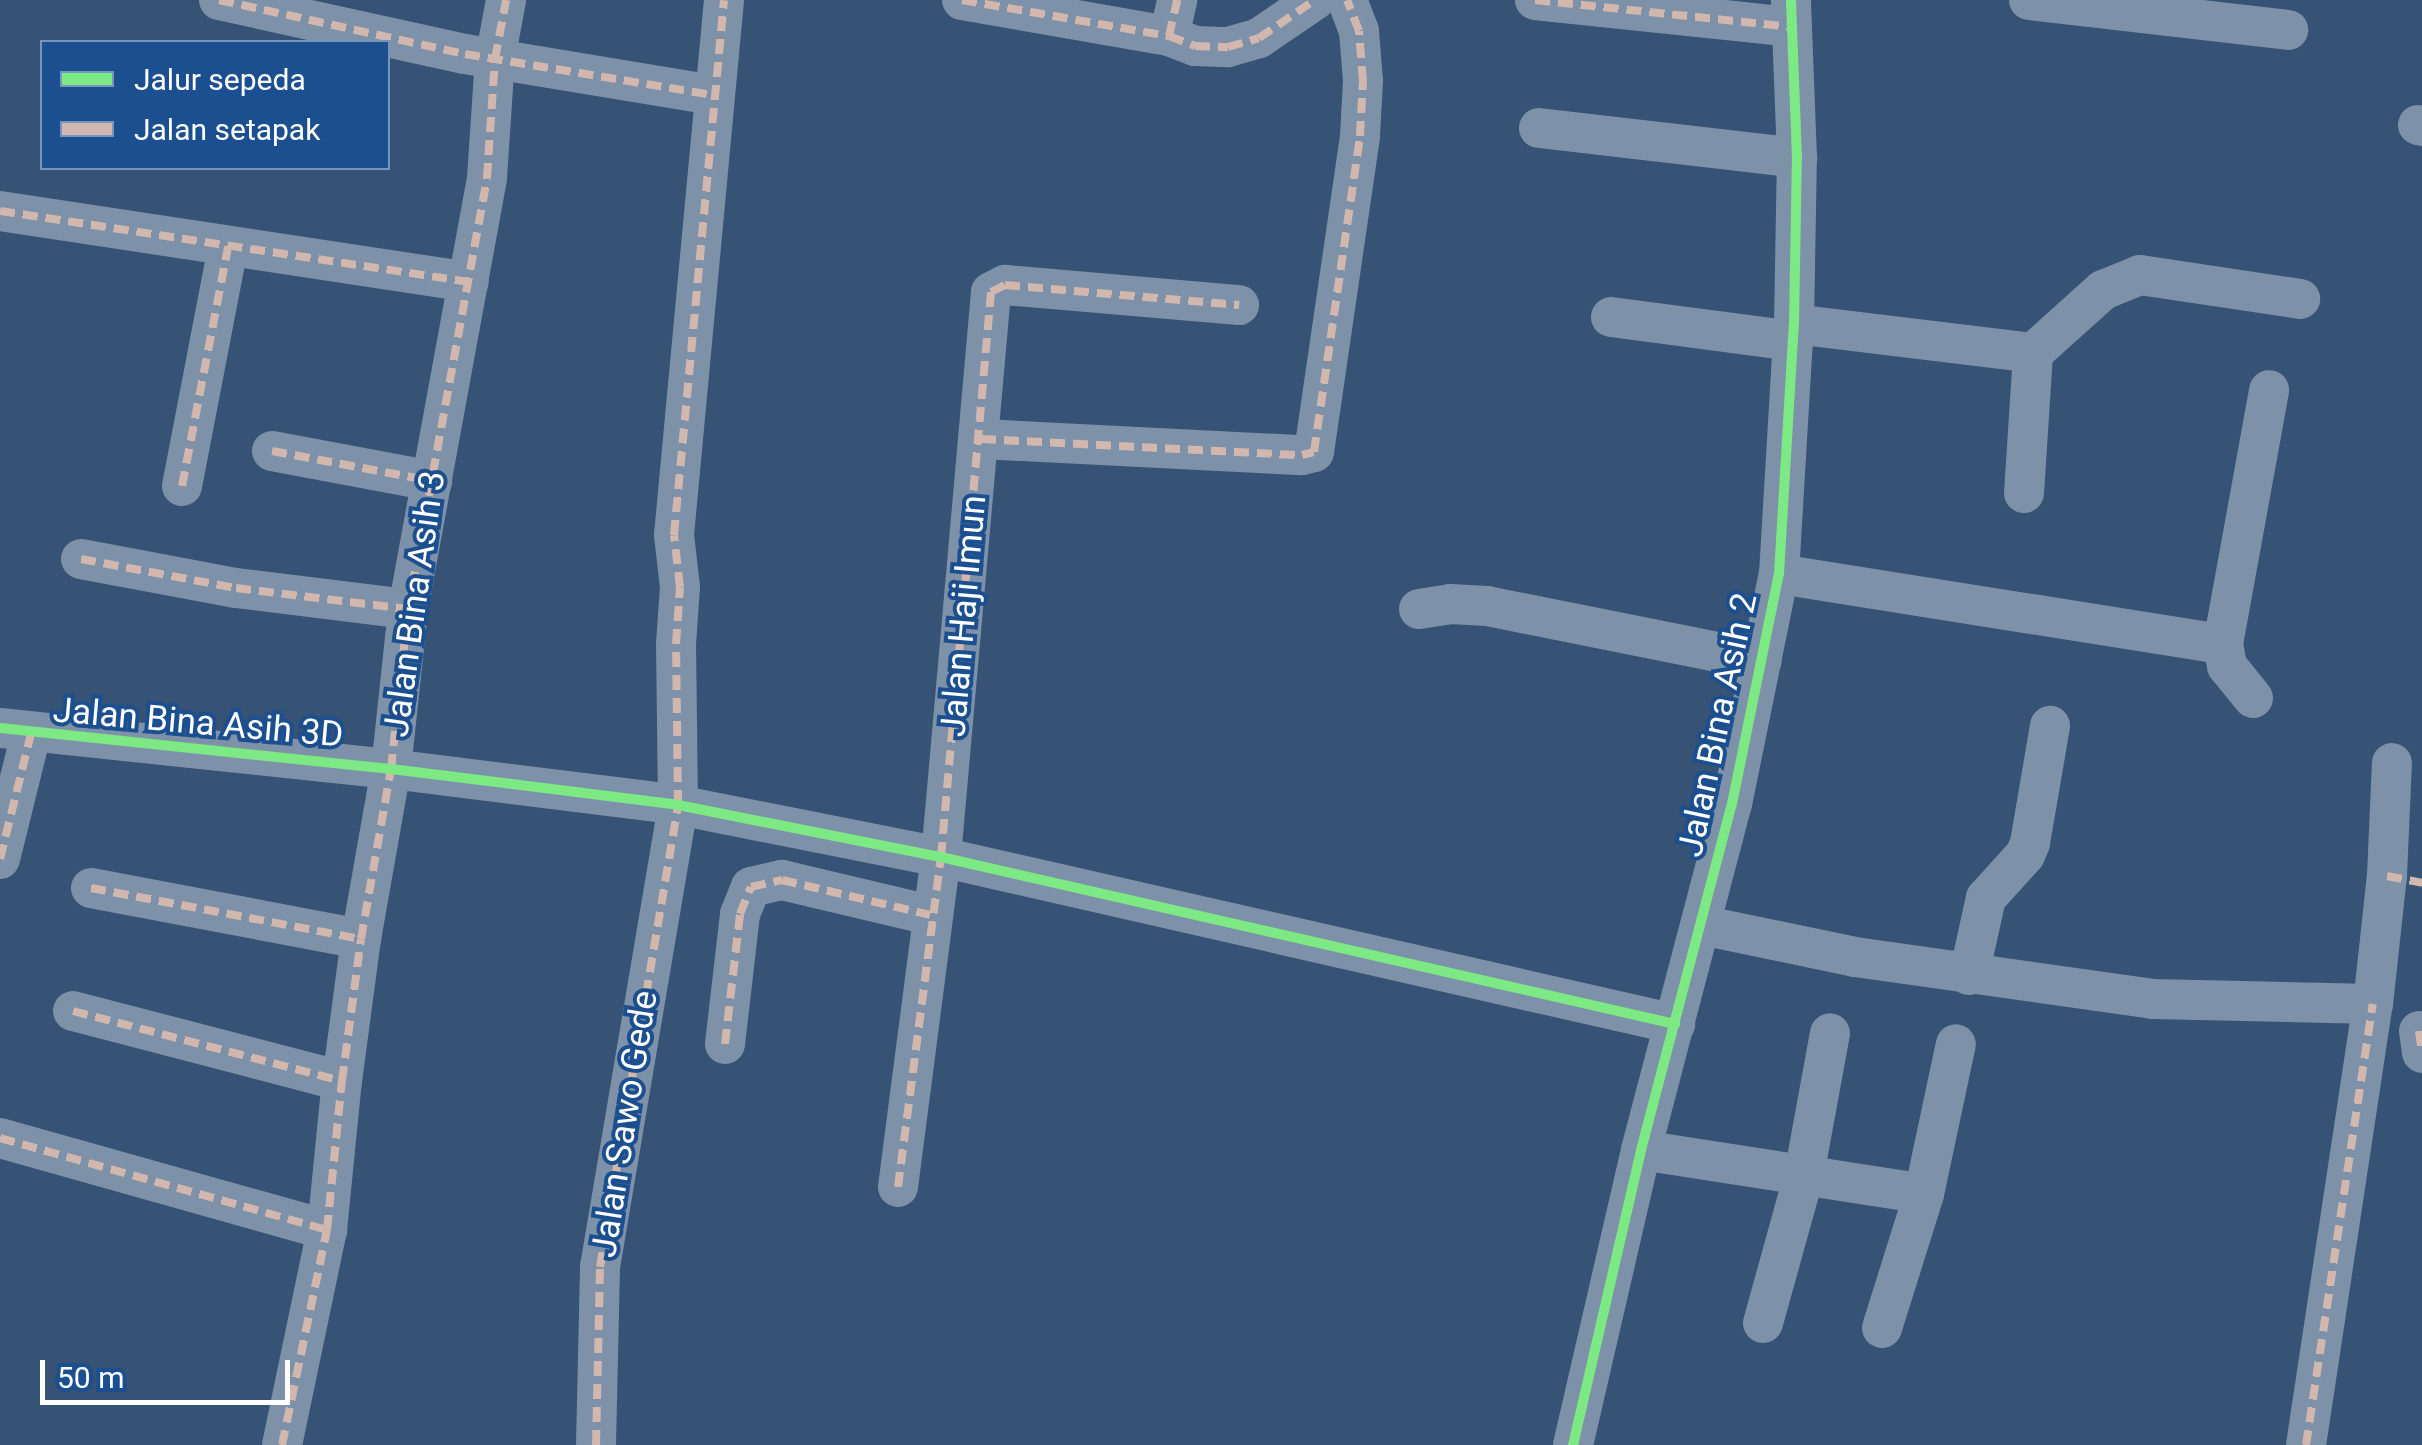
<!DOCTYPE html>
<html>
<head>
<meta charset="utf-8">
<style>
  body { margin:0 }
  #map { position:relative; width:2422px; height:1445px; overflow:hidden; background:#365274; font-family:Roboto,sans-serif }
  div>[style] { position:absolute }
  .minor>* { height:40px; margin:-20px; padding:0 20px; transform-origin:20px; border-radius:20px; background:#7d92a8 }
  .quiet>* { height:8px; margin-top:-4px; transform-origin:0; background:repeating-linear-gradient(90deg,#d1b7ad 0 15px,transparent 0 23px) }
  .cycleway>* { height:10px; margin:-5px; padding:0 5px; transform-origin:5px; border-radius:5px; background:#7ce984 }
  span { translate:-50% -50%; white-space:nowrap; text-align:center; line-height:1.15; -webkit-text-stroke:8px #1b4f8f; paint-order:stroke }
  .street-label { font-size:35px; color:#fff }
  .legend { position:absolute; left:40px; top:40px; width:350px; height:130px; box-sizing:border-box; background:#1b4f8f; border:2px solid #7695bc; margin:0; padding:12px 18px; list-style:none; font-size:30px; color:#fff }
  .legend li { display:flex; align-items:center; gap:20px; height:50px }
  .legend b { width:50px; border:2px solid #7695bc }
  .scale { position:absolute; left:40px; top:1360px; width:250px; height:45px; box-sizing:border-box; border:5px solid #fff; border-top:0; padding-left:12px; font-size:30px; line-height:35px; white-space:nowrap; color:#fff; -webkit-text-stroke:8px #1b4f8f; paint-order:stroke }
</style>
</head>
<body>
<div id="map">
  <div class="minor">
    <i style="left:219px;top:0;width:252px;rotate:12.4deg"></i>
    <i style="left:465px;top:54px;width:250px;rotate:9.4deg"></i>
    <i style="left:962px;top:0;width:210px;rotate:9.9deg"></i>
    <i style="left:1169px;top:36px;width:28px;rotate:21deg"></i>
    <i style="left:1195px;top:46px;width:33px;rotate:2deg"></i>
    <i style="left:1228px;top:47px;width:32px;rotate:-16deg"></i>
    <i style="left:1259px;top:38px;width:68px;rotate:-34.2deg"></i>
    <i style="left:1535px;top:0;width:256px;rotate:6deg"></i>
    <i style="left:2029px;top:0;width:261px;rotate:6.6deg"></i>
    <i style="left:1169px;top:36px;width:37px;rotate:-77deg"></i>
    <i style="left:2418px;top:125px;width:4px;rotate:14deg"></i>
    <i style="left:1539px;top:128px;width:260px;rotate:6.6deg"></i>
    <i style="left:0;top:211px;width:474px;rotate:8.6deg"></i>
    <i style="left:1611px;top:317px;width:184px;rotate:7.5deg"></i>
    <i style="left:1794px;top:324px;width:241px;rotate:6.9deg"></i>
    <i style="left:2033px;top:353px;width:94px;rotate:-42deg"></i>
    <i style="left:2103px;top:290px;width:40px;rotate:-22deg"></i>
    <i style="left:2140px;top:275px;width:162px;rotate:8.5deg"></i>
    <i style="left:981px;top:439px;width:321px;rotate:2.9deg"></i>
    <i style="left:1302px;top:455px;width:12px;rotate:-14deg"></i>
    <i style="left:1314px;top:452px;width:319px;rotate:-81.7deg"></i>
    <i style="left:1360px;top:136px;width:55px;rotate:-86.9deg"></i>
    <i style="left:1363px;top:81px;width:50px;rotate:-94.6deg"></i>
    <i style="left:1359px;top:31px;width:33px;rotate:-111deg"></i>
    <i style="left:272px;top:451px;width:163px;rotate:10.6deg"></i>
    <i style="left:182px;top:486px;width:244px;rotate:-79.1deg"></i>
    <i style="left:2024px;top:493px;width:140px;rotate:-86.3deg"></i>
    <i style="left:81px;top:559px;width:158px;rotate:10.6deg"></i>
    <i style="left:236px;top:588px;width:173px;rotate:7deg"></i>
    <i style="left:1779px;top:574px;width:449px;rotate:9deg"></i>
    <i style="left:1419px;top:609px;width:31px;rotate:-9deg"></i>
    <i style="left:1450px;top:604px;width:37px;rotate:3deg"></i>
    <i style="left:1487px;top:606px;width:280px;rotate:11.3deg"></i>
    <i style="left:2253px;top:698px;width:41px;rotate:-129.1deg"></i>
    <i style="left:2227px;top:666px;width:22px;rotate:-100deg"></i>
    <i style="left:2223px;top:644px;width:258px;rotate:-79.7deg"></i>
    <i style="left:0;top:728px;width:393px;rotate:6deg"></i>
    <i style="left:391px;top:769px;width:289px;rotate:7.1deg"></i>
    <i style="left:678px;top:805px;width:268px;rotate:11.2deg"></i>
    <i style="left:941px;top:857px;width:753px;rotate:12.82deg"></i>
    <i style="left:0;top:859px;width:129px;rotate:-76.1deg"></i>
    <i style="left:91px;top:888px;width:275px;rotate:10.7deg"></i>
    <i style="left:1701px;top:925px;width:157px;rotate:11.7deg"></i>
    <i style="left:1855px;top:957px;width:300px;rotate:8deg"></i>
    <i style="left:2152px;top:999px;width:221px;rotate:1.3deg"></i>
    <i style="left:1969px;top:975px;width:79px;rotate:-77.6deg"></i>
    <i style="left:1986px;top:898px;width:58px;rotate:-47.8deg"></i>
    <i style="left:2025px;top:855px;width:13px;rotate:-67deg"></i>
    <i style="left:2030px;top:843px;width:119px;rotate:-80.3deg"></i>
    <i style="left:73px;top:1011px;width:278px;rotate:14.6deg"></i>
    <i style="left:2419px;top:1031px;width:22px;rotate:82deg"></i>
    <i style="left:725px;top:1044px;width:131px;rotate:-83.4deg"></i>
    <i style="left:740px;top:914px;width:29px;rotate:-68deg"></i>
    <i style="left:751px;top:887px;width:32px;rotate:-13deg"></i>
    <i style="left:782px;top:880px;width:152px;rotate:13.3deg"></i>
    <i style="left:0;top:1138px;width:340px;rotate:15.7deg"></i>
    <i style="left:1641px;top:1150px;width:286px;rotate:8.8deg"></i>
    <i style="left:898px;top:1187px;width:333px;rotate:-82.6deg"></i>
    <i style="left:941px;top:857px;width:567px;rotate:-84.94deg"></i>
    <i style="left:991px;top:292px;width:16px;rotate:-27deg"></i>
    <i style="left:1005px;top:285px;width:235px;rotate:4.9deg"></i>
    <i style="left:1763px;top:1323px;width:154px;rotate:-74.5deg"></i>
    <i style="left:1804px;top:1175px;width:144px;rotate:-79.6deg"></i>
    <i style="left:1882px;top:1328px;width:140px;rotate:-72.6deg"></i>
    <i style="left:1924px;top:1194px;width:153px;rotate:-78deg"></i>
    <i style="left:282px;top:1445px;width:220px;rotate:-78.2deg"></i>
    <i style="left:327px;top:1230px;width:150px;rotate:-84.3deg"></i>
    <i style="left:342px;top:1081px;width:143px;rotate:-82.4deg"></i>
    <i style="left:361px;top:939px;width:173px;rotate:-80deg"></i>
    <i style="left:391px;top:769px;width:161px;rotate:-83.9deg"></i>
    <i style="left:408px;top:609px;width:438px;rotate:-79.6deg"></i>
    <i style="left:487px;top:178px;width:119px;rotate:-86.2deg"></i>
    <i style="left:495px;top:59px;width:60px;rotate:-79.4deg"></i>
    <i style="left:596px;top:1445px;width:178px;rotate:-88.7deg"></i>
    <i style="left:600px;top:1267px;width:469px;rotate:-80.4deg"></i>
    <i style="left:678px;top:805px;width:161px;rotate:-90.7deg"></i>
    <i style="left:676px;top:644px;width:57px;rotate:-86deg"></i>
    <i style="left:680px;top:587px;width:52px;rotate:-96.6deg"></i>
    <i style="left:674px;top:535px;width:537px;rotate:-84.66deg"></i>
    <i style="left:1573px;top:1445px;width:303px;rotate:-77deg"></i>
    <i style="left:1641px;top:1150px;width:358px;rotate:-75.3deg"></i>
    <i style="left:1732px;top:804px;width:235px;rotate:-78.5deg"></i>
    <i style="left:1779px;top:574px;width:250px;rotate:-86.6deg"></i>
    <i style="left:1794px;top:324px;width:166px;rotate:-89deg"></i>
    <i style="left:1797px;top:158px;width:158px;rotate:-92.2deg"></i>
    <i style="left:2306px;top:1445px;width:446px;rotate:-81.4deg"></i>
    <i style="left:2373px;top:1004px;width:129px;rotate:-83.8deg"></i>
    <i style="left:2387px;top:876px;width:113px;rotate:-87.5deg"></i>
  </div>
  <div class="quiet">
    <i style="left:219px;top:0;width:252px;rotate:12.4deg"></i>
    <i style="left:465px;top:54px;width:250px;rotate:9.4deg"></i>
    <i style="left:962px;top:0;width:210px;rotate:9.9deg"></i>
    <i style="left:1169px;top:36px;width:28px;rotate:21deg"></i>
    <i style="left:1195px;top:46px;width:33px;rotate:2deg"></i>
    <i style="left:1228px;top:47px;width:32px;rotate:-16deg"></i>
    <i style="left:1259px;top:38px;width:68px;rotate:-34.2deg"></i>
    <i style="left:1535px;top:0;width:256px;rotate:6deg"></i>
    <i style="left:1169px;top:36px;width:37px;rotate:-77deg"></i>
    <i style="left:0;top:211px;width:474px;rotate:8.6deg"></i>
    <i style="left:981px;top:439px;width:321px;rotate:2.9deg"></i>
    <i style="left:1302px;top:455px;width:12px;rotate:-14deg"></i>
    <i style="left:1314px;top:452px;width:319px;rotate:-81.7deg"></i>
    <i style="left:1360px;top:136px;width:55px;rotate:-86.9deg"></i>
    <i style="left:1363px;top:81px;width:50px;rotate:-94.6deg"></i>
    <i style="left:1359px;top:31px;width:33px;rotate:-111deg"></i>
    <i style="left:272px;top:451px;width:163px;rotate:10.6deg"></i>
    <i style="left:182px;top:486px;width:244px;rotate:-79.1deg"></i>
    <i style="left:81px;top:559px;width:158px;rotate:10.6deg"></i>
    <i style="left:236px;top:588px;width:173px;rotate:7deg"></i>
    <i style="left:0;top:859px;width:129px;rotate:-76.1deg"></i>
    <i style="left:2387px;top:876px;width:36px;rotate:11deg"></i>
    <i style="left:91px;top:888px;width:275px;rotate:10.7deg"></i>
    <i style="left:73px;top:1011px;width:278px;rotate:14.6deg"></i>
    <i style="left:2419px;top:1031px;width:22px;rotate:82deg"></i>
    <i style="left:725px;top:1044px;width:131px;rotate:-83.4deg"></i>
    <i style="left:740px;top:914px;width:29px;rotate:-68deg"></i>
    <i style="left:751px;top:887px;width:32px;rotate:-13deg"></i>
    <i style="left:782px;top:880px;width:152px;rotate:13.3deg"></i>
    <i style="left:0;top:1138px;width:340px;rotate:15.7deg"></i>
    <i style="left:898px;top:1187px;width:333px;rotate:-82.6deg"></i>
    <i style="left:941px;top:857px;width:567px;rotate:-84.94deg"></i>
    <i style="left:991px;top:292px;width:16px;rotate:-27deg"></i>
    <i style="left:1005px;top:285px;width:235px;rotate:4.9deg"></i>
    <i style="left:282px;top:1445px;width:220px;rotate:-78.2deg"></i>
    <i style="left:327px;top:1230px;width:150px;rotate:-84.3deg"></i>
    <i style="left:342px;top:1081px;width:143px;rotate:-82.4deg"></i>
    <i style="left:361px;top:939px;width:173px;rotate:-80deg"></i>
    <i style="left:391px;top:769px;width:161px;rotate:-83.9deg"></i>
    <i style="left:408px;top:609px;width:438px;rotate:-79.6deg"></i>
    <i style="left:487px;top:178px;width:119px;rotate:-86.2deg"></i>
    <i style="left:495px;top:59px;width:60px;rotate:-79.4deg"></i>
    <i style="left:596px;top:1445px;width:178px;rotate:-88.7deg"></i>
    <i style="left:600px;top:1267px;width:469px;rotate:-80.4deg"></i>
    <i style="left:678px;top:805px;width:161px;rotate:-90.7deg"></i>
    <i style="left:676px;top:644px;width:57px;rotate:-86deg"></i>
    <i style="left:680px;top:587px;width:52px;rotate:-96.6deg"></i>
    <i style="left:674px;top:535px;width:537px;rotate:-84.66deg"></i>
    <i style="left:2306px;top:1445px;width:446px;rotate:-81.4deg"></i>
  </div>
  <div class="cycleway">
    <i style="left:0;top:728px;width:393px;rotate:6deg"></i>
    <i style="left:391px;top:769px;width:289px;rotate:7.1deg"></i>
    <i style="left:678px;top:805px;width:268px;rotate:11.2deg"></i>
    <i style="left:941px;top:857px;width:753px;rotate:12.82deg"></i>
    <i style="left:1573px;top:1445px;width:303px;rotate:-77deg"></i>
    <i style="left:1641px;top:1150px;width:358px;rotate:-75.3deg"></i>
    <i style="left:1732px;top:804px;width:235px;rotate:-78.5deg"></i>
    <i style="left:1779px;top:574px;width:250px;rotate:-86.6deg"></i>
    <i style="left:1794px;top:324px;width:166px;rotate:-89deg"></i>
    <i style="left:1797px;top:158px;width:158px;rotate:-92.2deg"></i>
  </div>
  <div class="street-label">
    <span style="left:415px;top:604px;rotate:-82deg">Jalan Bina Asih 3</span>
    <span style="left:964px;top:616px;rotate:-85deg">Jalan Haji Imun</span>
    <span style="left:198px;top:723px;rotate:5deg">Jalan Bina Asih 3D</span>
    <span style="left:1718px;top:725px;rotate:-78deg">Jalan Bina Asih 2</span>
    <span style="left:625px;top:1124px;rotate:-81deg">Jalan Sawo Gede</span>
  </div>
  <ul class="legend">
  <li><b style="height:12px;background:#7ce984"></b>Jalur sepeda</li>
  <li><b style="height:12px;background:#d1b7ad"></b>Jalan setapak</li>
  </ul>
  <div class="scale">50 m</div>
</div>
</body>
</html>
